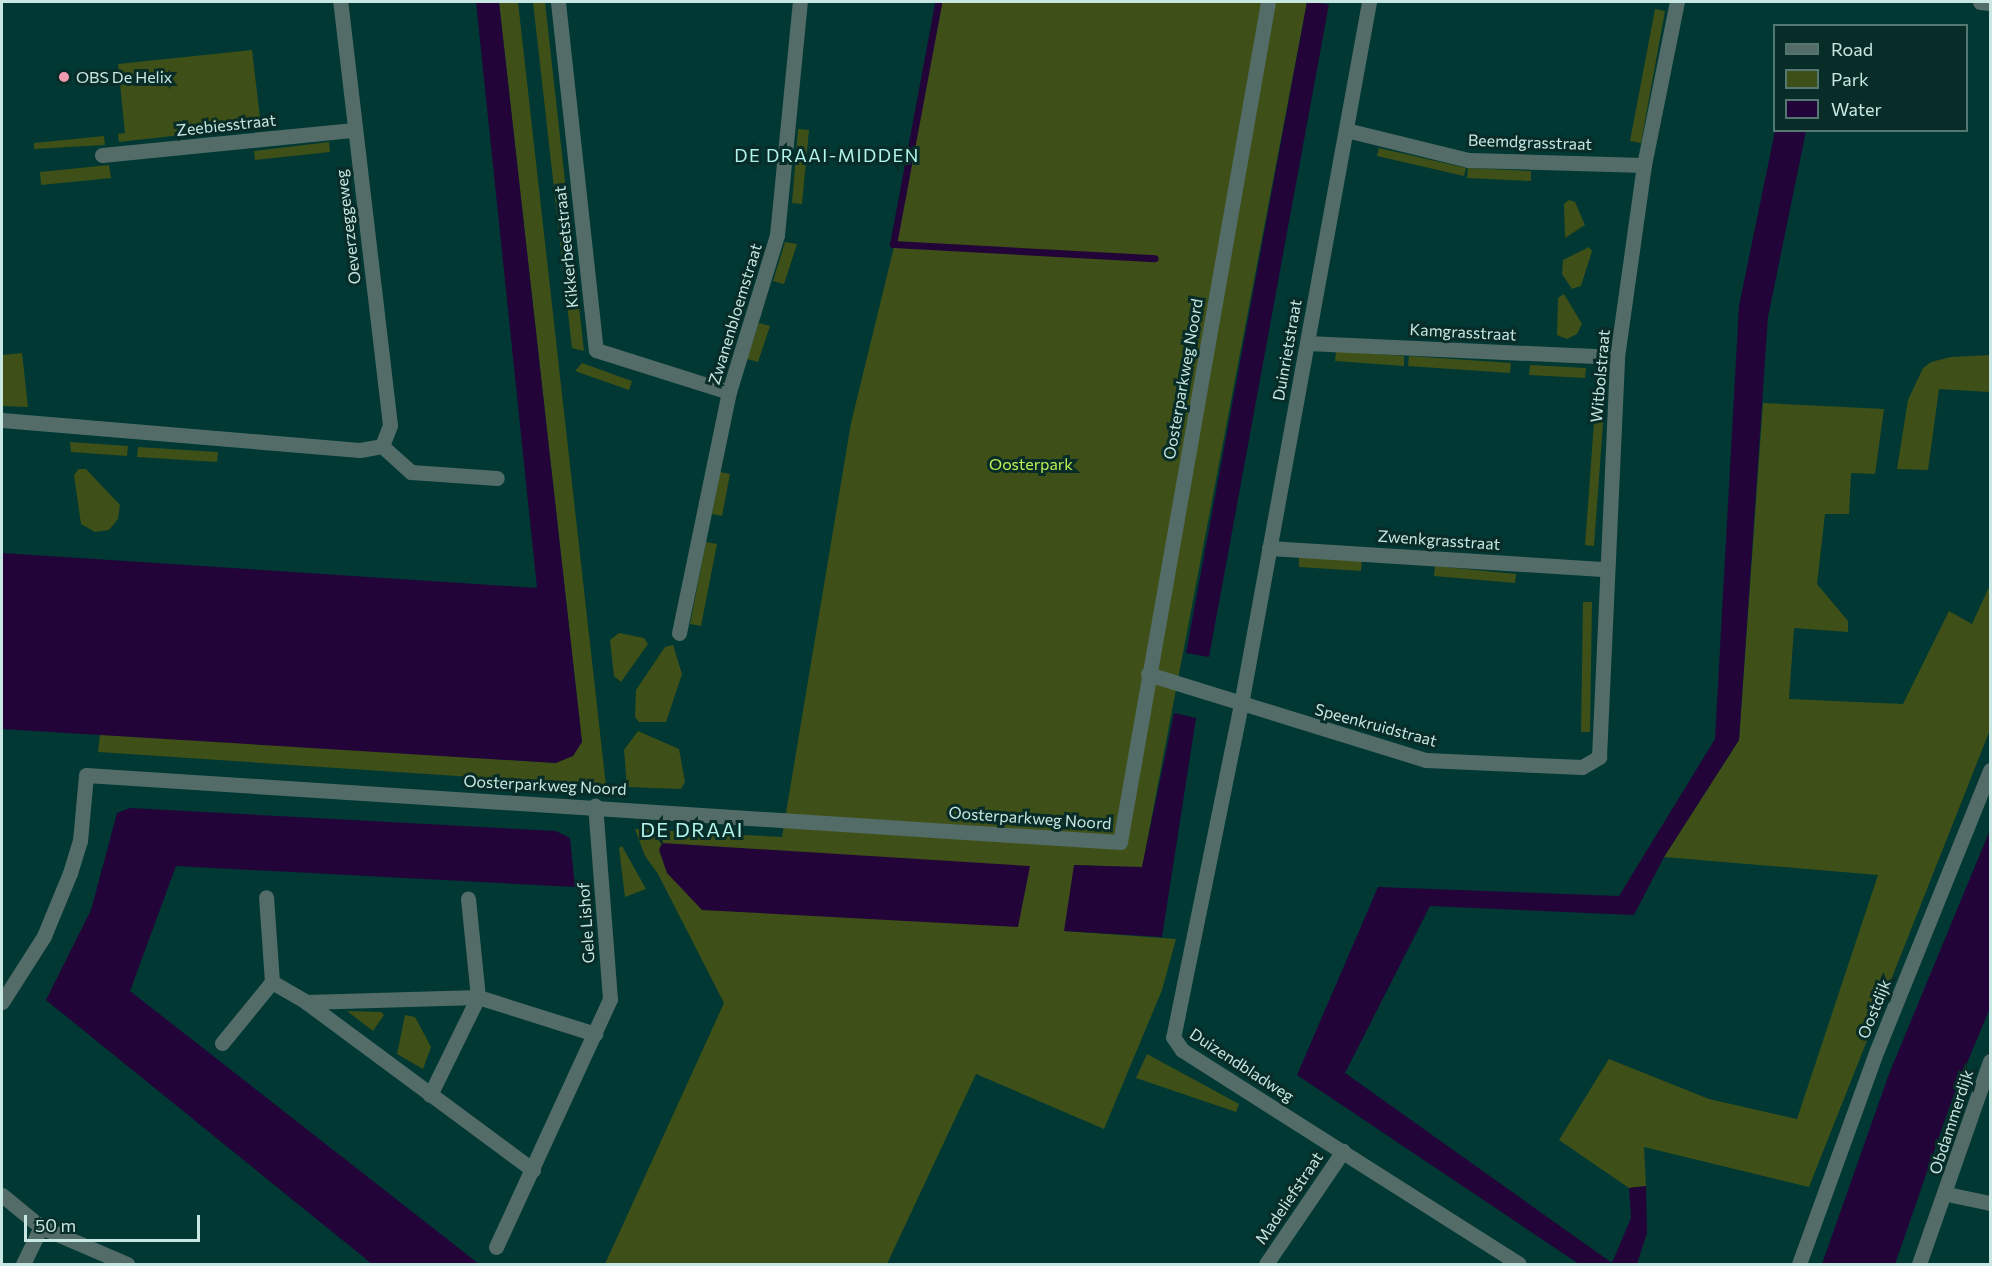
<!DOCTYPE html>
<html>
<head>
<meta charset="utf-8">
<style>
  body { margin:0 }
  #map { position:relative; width:1992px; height:1266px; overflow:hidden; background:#013833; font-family:Commissioner,sans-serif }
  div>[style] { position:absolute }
  .green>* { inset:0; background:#3e5017 }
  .water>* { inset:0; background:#220439 }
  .stream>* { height:7px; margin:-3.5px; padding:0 3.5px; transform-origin:3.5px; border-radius:3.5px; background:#220439 }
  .minor>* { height:15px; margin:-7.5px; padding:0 7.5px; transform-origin:7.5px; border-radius:7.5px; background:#536c68 }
  .dots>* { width:16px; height:16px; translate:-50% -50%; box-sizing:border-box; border:3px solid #082c28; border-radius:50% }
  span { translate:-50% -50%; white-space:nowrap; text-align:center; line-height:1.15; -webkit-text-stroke:6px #082c28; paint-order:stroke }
  .poi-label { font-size:16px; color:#c8e7e2 }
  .left { translate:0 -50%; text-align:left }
  .street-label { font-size:16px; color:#c8e7e2 }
  .park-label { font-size:16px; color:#bff053 }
  .neighbourhood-label { font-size:18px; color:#b2f3ea; letter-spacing:1.5px }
  .quarter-label { font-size:20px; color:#b2f3ea; letter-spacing:1.5px }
  .frame { position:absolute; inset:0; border:3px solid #c8e7e2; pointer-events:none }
  .legend { position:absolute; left:1773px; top:24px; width:195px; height:108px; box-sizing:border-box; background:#082c28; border:2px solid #557772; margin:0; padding:8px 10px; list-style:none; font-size:18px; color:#c8e7e2 }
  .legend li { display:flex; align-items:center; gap:12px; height:30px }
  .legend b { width:30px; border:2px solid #557772 }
  .scale { position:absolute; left:24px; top:1215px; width:176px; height:27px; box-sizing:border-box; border:3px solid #c8e7e2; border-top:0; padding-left:8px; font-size:18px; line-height:21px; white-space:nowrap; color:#c8e7e2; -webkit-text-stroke:4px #082c28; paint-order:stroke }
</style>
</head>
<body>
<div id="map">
  <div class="green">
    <i style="clip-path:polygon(499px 2px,518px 2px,606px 786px,98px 752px,100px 734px,126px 734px,556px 763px,582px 742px)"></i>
    <i style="clip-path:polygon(533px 2px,545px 2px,584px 351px,572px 348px)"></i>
    <i style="clip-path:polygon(941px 2px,1307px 2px,1142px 868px,1075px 865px,1065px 931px,1176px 939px,1162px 990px,1104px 1129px,976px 1074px,887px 1264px,605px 1264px,724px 1003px,658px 874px,645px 856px,635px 829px,782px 837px,851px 423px,894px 247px)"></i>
    <i style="clip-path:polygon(1655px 9px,1665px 11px,1641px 143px,1630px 141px)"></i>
    <i style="clip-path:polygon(252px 50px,261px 126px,119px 142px,118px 134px,125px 133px,118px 64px)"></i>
    <i style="clip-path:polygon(798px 129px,809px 130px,802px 204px,792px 203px)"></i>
    <i style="clip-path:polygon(104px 136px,105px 145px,34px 149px,34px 143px)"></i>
    <i style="clip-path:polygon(329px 142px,330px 152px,255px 160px,254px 151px)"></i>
    <i style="clip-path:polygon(1379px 148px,1466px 168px,1464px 176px,1377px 156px)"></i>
    <i style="clip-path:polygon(109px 165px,111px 178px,41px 185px,40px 172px)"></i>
    <i style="clip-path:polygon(1468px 168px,1531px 171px,1531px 181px,1467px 178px)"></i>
    <i style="clip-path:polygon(1569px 200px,1575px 202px,1585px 225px,1565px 238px,1564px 204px)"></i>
    <i style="clip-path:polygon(785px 242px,797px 244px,784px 284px,773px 281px)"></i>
    <i style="clip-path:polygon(1589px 247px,1592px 251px,1581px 286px,1572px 289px,1562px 274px,1563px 260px)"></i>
    <i style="clip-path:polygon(1564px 294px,1582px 324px,1577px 334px,1567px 339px,1557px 335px,1558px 298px)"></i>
    <i style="clip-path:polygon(759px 323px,770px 326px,758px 362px,747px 359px)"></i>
    <i style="clip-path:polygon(1336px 351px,1404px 356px,1404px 366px,1335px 361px)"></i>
    <i style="clip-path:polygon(22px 353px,28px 407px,2px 406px,2px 355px)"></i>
    <i style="clip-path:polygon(1990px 355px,1990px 392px,1939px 389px,1928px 470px,1897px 469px,1908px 400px,1923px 368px,1931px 362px,1951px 357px)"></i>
    <i style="clip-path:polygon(1409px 356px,1511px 363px,1510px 373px,1408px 366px)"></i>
    <i style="clip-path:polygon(582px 363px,632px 381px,629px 390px,575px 371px)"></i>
    <i style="clip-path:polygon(1530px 365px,1586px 368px,1585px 378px,1529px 375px)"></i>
    <i style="clip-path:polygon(1763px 403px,1884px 409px,1875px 474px,1851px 473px,1849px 514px,1825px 514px,1817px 584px,1848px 621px,1848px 632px,1794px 628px,1789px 699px,1903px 704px,1949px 611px,1972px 624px,1990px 585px,1990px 730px,1809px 1187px,1644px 1147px,1646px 1186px,1629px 1188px,1559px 1140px,1609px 1059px,1709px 1099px,1797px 1119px,1878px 875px,1664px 857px,1739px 740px)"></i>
    <i style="clip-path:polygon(1595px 409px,1604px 410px,1594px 546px,1585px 545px)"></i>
    <i style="clip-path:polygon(70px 442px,128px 446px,127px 456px,71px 452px)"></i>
    <i style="clip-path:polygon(138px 447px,218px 452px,217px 462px,137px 457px)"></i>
    <i style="clip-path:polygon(79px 469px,86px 469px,120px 505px,118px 519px,109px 530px,95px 532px,81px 524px,74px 475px)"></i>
    <i style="clip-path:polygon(720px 472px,730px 474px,722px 516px,712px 514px)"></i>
    <i style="clip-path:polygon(706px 542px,717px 544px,701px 626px,690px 624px)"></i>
    <i style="clip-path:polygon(1299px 557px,1362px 560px,1361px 571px,1299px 567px)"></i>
    <i style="clip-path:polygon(1435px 566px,1516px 574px,1515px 583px,1434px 576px)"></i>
    <i style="clip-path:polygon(1583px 602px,1592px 602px,1590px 732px,1581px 732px)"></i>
    <i style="clip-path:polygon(619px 633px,644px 638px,648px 644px,621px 682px,614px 676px,610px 640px)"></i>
    <i style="clip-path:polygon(673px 645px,682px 674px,666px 722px,639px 722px,635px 717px,636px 690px,665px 647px)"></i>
    <i style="clip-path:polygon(638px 731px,679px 749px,685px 782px,681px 789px,627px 787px,624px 750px)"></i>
    <i style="clip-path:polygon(622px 846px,646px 889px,625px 897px,619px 848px)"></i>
    <i style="clip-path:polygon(347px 1011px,381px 1012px,384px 1015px,373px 1031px)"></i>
    <i style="clip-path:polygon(405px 1015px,415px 1017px,431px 1047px,423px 1069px,397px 1054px)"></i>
    <i style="clip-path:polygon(1147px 1054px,1239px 1104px,1236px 1112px,1136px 1078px)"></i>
  </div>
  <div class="water">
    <i style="clip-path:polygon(476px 2px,499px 2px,582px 742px,573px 756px,556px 763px,2px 729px,2px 553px,537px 588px)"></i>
    <i style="clip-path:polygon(1307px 2px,1329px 4px,1209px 657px,1186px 653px)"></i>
    <i style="clip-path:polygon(1775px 131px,1806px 131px,1768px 317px,1739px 740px,1664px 857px,1634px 915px,1430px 906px,1345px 1073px,1612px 1263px,1631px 1218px,1629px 1188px,1646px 1186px,1647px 1233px,1637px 1264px,1579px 1264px,1297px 1075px,1378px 887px,1619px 896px,1715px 739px,1739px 306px)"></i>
    <i style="clip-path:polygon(1174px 713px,1196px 718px,1162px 937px,1064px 931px,1074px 865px,1142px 867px)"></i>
    <i style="clip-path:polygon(130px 808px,556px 831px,570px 838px,575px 887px,176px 866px,130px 991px,479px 1264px,372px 1264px,46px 1000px,91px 910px,117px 813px)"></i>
    <i style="clip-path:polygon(1990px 830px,1990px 1008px,1954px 1094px,1895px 1264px,1822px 1264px,1889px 1074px)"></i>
    <i style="clip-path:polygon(662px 843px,1030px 866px,1018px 927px,702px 910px,667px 873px,659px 850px)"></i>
  </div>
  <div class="stream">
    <i style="left:938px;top:4px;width:244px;rotate:100.6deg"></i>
    <i style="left:893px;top:244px;width:262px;rotate:3.1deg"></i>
  </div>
  <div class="minor">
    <i style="left:558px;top:2px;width:350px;rotate:83.8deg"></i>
    <i style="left:596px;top:350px;width:139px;rotate:17.5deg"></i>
    <i style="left:1369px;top:2px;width:714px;rotate:100.33deg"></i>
    <i style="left:1241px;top:704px;width:340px;rotate:101.5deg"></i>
    <i style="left:1173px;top:1037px;width:16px;rotate:55deg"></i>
    <i style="left:1182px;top:1050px;width:399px;rotate:32.4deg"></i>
    <i style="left:1980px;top:2px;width:10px;rotate:6deg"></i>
    <i style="left:1346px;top:130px;width:126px;rotate:13.8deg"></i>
    <i style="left:1468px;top:160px;width:176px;rotate:1.6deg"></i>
    <i style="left:102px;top:155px;width:253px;rotate:-5.7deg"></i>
    <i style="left:1307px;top:343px;width:310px;rotate:2.6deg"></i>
    <i style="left:2px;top:420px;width:359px;rotate:4.8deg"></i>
    <i style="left:360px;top:450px;width:22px;rotate:-10deg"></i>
    <i style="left:382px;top:446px;width:22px;rotate:-69deg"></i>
    <i style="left:390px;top:425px;width:426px;rotate:-96.7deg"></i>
    <i style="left:382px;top:446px;width:39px;rotate:42deg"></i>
    <i style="left:411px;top:472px;width:86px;rotate:4deg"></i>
    <i style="left:1269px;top:548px;width:338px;rotate:3.6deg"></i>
    <i style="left:679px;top:633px;width:246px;rotate:-78.3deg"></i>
    <i style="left:729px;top:392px;width:164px;rotate:-73deg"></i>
    <i style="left:777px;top:235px;width:234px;rotate:-84.4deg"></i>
    <i style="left:1148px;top:674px;width:291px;rotate:17.2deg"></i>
    <i style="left:1426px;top:760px;width:156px;rotate:2.6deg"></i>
    <i style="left:1582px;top:767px;width:20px;rotate:-30deg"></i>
    <i style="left:1599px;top:757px;width:400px;rotate:-87.4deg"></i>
    <i style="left:1617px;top:357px;width:194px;rotate:-82deg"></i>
    <i style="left:1644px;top:165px;width:166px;rotate:-78.6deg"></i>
    <i style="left:272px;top:982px;width:39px;rotate:30deg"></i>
    <i style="left:2px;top:1002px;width:78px;rotate:-57.5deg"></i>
    <i style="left:44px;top:936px;width:68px;rotate:-67.6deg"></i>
    <i style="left:70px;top:873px;width:34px;rotate:-73deg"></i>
    <i style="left:80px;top:841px;width:66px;rotate:-84.8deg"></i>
    <i style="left:86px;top:775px;width:1036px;rotate:3.71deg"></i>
    <i style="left:1120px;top:842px;width:853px;rotate:-80.01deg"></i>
    <i style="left:222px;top:1043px;width:79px;rotate:-50.7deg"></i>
    <i style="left:272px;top:982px;width:85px;rotate:-94deg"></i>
    <i style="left:430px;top:1095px;width:109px;rotate:-63.9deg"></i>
    <i style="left:478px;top:997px;width:99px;rotate:-95.8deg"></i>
    <i style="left:533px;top:1170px;width:282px;rotate:-143.5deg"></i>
    <i style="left:306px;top:1002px;width:172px;rotate:-1.7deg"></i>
    <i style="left:478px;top:997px;width:123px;rotate:17.5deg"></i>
    <i style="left:1947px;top:1194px;width:44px;rotate:11.8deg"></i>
    <i style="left:2px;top:1195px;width:50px;rotate:39.4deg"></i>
    <i style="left:41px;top:1227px;width:94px;rotate:23.3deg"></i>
    <i style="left:496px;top:1247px;width:273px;rotate:-65.3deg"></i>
    <i style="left:610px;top:999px;width:194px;rotate:-94.4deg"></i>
    <i style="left:23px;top:1264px;width:41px;rotate:-64.1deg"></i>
    <i style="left:1266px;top:1264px;width:137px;rotate:-55.7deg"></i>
    <i style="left:1799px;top:1264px;width:228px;rotate:-70deg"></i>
    <i style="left:1877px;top:1050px;width:302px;rotate:-68deg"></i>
    <i style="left:1919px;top:1264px;width:215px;rotate:-70.7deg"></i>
  </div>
  <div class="dots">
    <i style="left:64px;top:77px;background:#f29aae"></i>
  </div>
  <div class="poi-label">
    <span class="left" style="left:76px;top:77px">OBS De Helix</span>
  </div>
  <div class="street-label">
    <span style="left:226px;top:125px;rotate:-6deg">Zeebiesstraat</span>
    <span style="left:1530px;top:142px;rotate:2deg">Beemdgrasstraat</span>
    <span style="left:348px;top:227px;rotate:-97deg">Oeverzeggeweg</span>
    <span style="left:566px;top:247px;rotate:-96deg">Kikkerbeetstraat</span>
    <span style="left:735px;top:314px;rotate:-73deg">Zwanenbloemstraat</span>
    <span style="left:1463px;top:332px;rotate:3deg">Kamgrasstraat</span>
    <span style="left:1287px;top:350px;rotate:-80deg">Duinrietstraat</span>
    <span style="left:1600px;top:376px;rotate:-85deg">Witbolstraat</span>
    <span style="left:1183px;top:379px;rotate:-80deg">Oosterparkweg Noord</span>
    <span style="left:1439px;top:540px;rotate:4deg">Zwenkgrasstraat</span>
    <span style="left:1376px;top:725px;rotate:15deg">Speenkruidstraat</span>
    <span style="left:545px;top:785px;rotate:3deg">Oosterparkweg Noord</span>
    <span style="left:1030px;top:818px;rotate:4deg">Oosterparkweg Noord</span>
    <span style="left:586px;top:923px;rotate:-94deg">Gele Lishof</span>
    <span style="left:1874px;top:1009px;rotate:-68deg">Oostdijk</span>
    <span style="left:1242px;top:1065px;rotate:33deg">Duizendbladweg</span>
    <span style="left:1951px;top:1122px;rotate:-72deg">Obdammerdijk</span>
    <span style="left:1289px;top:1198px;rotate:-56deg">Madeliefstraat</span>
  </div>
  <div class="park-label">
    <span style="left:1031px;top:464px">Oosterpark</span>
  </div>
  <div class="neighbourhood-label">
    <span style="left:827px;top:155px">DE DRAAI-MIDDEN</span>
  </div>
  <div class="quarter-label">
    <span style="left:692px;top:829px">DE DRAAI</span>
  </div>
  <div class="frame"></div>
  <ul class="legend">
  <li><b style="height:8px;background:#536c68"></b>Road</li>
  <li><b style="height:16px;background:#3e5017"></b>Park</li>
  <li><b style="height:16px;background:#220439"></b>Water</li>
  </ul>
  <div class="scale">50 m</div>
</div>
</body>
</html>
